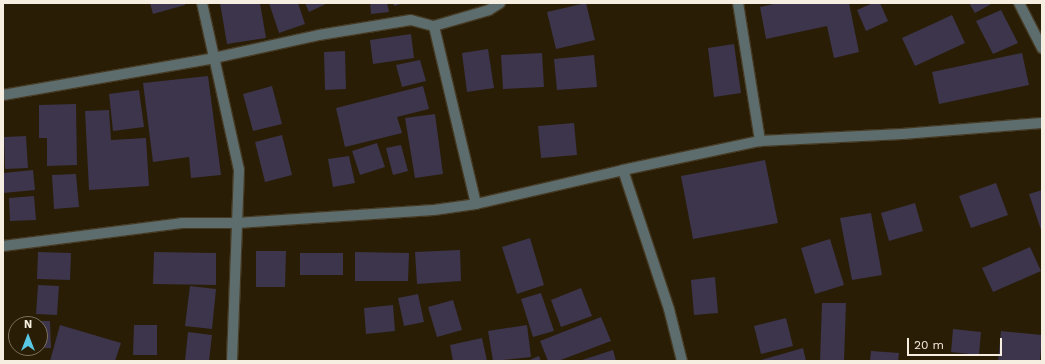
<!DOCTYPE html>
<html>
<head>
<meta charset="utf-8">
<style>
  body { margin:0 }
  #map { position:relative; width:1045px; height:364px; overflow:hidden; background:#291d05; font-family:"Work Sans",sans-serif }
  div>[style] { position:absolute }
  .building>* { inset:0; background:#3c354c }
  .roads { filter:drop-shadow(1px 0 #463a24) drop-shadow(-1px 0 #463a24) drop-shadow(0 1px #463a24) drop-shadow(0 -1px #463a24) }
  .minor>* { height:10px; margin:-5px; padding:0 5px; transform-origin:5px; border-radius:5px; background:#5d6d6d }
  span { translate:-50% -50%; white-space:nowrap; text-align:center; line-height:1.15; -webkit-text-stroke:3px #291d05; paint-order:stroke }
  .frame { position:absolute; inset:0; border:4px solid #f6eee0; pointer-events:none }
  .north { position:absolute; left:8px; top:316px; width:40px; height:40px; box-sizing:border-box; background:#291d05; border:1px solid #7b715d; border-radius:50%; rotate:0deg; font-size:11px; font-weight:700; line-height:16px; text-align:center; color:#f6eee0 }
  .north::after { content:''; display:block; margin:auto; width:14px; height:18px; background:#59c8e5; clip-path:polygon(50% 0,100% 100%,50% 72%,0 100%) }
  .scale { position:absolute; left:907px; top:338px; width:95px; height:18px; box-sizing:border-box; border:2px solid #f6eee0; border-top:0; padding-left:5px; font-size:12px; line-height:14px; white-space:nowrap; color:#f6eee0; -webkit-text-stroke:3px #291d05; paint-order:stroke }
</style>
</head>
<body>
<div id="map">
  <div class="building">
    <i style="clip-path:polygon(150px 3px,185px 3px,185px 5px,153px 14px)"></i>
    <i style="clip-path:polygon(220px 3px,260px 3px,266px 38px,227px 44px)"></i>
    <i style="clip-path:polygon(269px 3px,298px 3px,305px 24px,279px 33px)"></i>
    <i style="clip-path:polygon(305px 3px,328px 3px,309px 12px)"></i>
    <i style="clip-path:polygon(370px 3px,387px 3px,389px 12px,371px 14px)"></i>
    <i style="clip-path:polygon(393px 3px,404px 3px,394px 6px)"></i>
    <i style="clip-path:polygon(586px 3px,595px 40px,556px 49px,547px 12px)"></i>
    <i style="clip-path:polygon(778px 3px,849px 3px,859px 52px,834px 58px,827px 26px,766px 39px,760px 7px)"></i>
    <i style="clip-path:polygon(873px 3px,880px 3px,888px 21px,866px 31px,857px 10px)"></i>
    <i style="clip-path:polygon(969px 3px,993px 3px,975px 13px)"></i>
    <i style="clip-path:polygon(1001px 10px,1018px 43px,993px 54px,976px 21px)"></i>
    <i style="clip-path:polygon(952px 15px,965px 43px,915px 66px,902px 38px)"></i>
    <i style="clip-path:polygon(411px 34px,414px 58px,373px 64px,370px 40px)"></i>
    <i style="clip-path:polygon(734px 44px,741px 93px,714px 97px,708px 48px)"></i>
    <i style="clip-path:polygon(488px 49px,494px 88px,467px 92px,462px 53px)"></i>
    <i style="clip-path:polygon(345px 51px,346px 89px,325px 90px,324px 52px)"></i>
    <i style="clip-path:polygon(542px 53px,544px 87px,503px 89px,501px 55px)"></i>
    <i style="clip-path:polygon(1022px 53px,1029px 85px,939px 104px,932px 72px)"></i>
    <i style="clip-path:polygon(594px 55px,597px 87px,557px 90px,554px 59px)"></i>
    <i style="clip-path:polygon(420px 60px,426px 81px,402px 87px,396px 65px)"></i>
    <i style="clip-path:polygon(208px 76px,221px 175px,191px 178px,189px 157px,153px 162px,143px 83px)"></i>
    <i style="clip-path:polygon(272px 86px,282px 124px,253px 131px,243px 94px)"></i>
    <i style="clip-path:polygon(423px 86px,429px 109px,397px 117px,402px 133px,345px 147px,336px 108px)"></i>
    <i style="clip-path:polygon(139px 90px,144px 127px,113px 131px,109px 94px)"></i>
    <i style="clip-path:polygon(76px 104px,77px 165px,47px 166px,47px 138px,39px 138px,39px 105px)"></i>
    <i style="clip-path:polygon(109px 110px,111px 140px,146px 138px,149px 186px,89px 190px,85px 111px)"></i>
    <i style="clip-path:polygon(435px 114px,443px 174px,415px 178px,405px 118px)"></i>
    <i style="clip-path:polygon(574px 123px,577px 155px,541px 158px,538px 126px)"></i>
    <i style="clip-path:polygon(282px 135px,292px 175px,265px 182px,255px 142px)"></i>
    <i style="clip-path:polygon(26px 136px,28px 168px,5px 169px,4px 137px)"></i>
    <i style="clip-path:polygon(377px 143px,385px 167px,360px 175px,352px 151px)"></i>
    <i style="clip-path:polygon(401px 145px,408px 171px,393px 175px,386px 148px)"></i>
    <i style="clip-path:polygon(349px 156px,355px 183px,333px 187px,328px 159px)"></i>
    <i style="clip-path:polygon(765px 160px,778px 223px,693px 239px,681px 176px)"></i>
    <i style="clip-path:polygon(33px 170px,35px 190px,3px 193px,3px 173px)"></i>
    <i style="clip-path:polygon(76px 174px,79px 207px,54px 209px,52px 175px)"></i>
    <i style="clip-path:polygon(996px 183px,1008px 215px,971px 228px,959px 196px)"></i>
    <i style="clip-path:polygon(1042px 190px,1042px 233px,1029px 194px)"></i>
    <i style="clip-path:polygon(34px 196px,36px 220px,10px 221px,9px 198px)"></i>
    <i style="clip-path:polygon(915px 203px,923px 231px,889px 241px,881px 213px)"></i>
    <i style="clip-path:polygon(871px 213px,882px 275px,852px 280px,840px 218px)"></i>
    <i style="clip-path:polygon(530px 238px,544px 285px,517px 294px,502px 247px)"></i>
    <i style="clip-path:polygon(830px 239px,844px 285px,815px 294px,801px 248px)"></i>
    <i style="clip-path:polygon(1030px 247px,1041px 271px,993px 292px,982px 268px)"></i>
    <i style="clip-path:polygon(460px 250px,461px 281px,417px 284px,415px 252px)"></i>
    <i style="clip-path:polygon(256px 251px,286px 251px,285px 287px,256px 287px)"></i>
    <i style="clip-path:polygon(38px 252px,71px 253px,70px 280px,37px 279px)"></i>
    <i style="clip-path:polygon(154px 252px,216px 253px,216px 285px,153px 284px)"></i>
    <i style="clip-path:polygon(355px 252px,409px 253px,408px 281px,355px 281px)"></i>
    <i style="clip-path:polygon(300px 253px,343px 253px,343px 275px,300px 275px)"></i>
    <i style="clip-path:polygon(715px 277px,718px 313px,694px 315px,691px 280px)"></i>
    <i style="clip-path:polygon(38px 285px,59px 286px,57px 315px,36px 314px)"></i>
    <i style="clip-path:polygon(190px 286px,216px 289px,212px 329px,185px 326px)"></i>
    <i style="clip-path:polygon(581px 288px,592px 316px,561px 327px,551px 300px)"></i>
    <i style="clip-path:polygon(541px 293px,554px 331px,533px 337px,521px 299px)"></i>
    <i style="clip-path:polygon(418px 294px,424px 322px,404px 326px,398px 298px)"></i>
    <i style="clip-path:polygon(453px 300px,462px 330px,437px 337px,428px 307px)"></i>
    <i style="clip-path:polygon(822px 303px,846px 303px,844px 361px,820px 361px)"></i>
    <i style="clip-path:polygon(393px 305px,395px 331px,366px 334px,364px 308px)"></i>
    <i style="clip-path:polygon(601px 317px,611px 341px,558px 361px,548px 361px,540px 341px)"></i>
    <i style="clip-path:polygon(786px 318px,793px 346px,761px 354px,754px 326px)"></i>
    <i style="clip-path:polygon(32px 321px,50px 321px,51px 348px,40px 348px,40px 324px,32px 324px)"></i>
    <i style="clip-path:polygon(60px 325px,121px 343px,115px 361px,50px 361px)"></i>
    <i style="clip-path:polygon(134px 325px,157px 325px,157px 355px,133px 355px)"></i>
    <i style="clip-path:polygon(527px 325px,531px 357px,493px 361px,488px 331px)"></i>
    <i style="clip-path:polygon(953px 329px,981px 332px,979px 355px,951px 352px)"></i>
    <i style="clip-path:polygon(1001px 331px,1042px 335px,1040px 361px,998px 361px)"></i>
    <i style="clip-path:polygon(188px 332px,212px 335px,209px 361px,185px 361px)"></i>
    <i style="clip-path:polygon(482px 338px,487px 361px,453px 361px,450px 345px)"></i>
    <i style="clip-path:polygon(803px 348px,806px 361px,758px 361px)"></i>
    <i style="clip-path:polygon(613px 350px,616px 361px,579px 361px)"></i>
    <i style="clip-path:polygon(871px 351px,899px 353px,898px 361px,870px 361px)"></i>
    <i style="clip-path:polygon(539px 356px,541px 361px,527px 361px)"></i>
  </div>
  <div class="roads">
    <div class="minor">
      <i style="left:202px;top:3px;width:171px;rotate:77.5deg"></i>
      <i style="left:239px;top:170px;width:191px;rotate:92.1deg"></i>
      <i style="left:738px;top:3px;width:140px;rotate:80.9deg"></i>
      <i style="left:1019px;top:3px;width:51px;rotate:62.9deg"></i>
      <i style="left:3px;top:95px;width:214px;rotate:-9.9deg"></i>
      <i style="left:214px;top:58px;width:107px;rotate:-12.4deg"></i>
      <i style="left:319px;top:35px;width:93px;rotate:-9.3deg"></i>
      <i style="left:411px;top:20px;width:24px;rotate:15deg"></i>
      <i style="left:623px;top:170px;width:146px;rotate:71.7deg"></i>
      <i style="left:669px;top:309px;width:54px;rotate:76deg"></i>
      <i style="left:476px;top:204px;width:183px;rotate:-103.3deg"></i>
      <i style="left:434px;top:26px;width:57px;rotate:-16.2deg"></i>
      <i style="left:489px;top:10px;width:13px;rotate:-32deg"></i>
      <i style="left:3px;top:246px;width:180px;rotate:-7.3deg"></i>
      <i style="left:182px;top:223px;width:55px"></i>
      <i style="left:237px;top:223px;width:197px;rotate:-3.8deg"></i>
      <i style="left:434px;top:210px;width:42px;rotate:-8.1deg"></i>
      <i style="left:476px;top:204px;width:151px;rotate:-13deg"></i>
      <i style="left:623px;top:170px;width:140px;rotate:-12deg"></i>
      <i style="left:760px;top:141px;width:142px;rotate:-2.8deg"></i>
      <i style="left:902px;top:134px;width:140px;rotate:-4.5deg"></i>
    </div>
  </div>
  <div class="frame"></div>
  <div class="north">N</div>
  <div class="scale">20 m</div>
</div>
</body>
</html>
